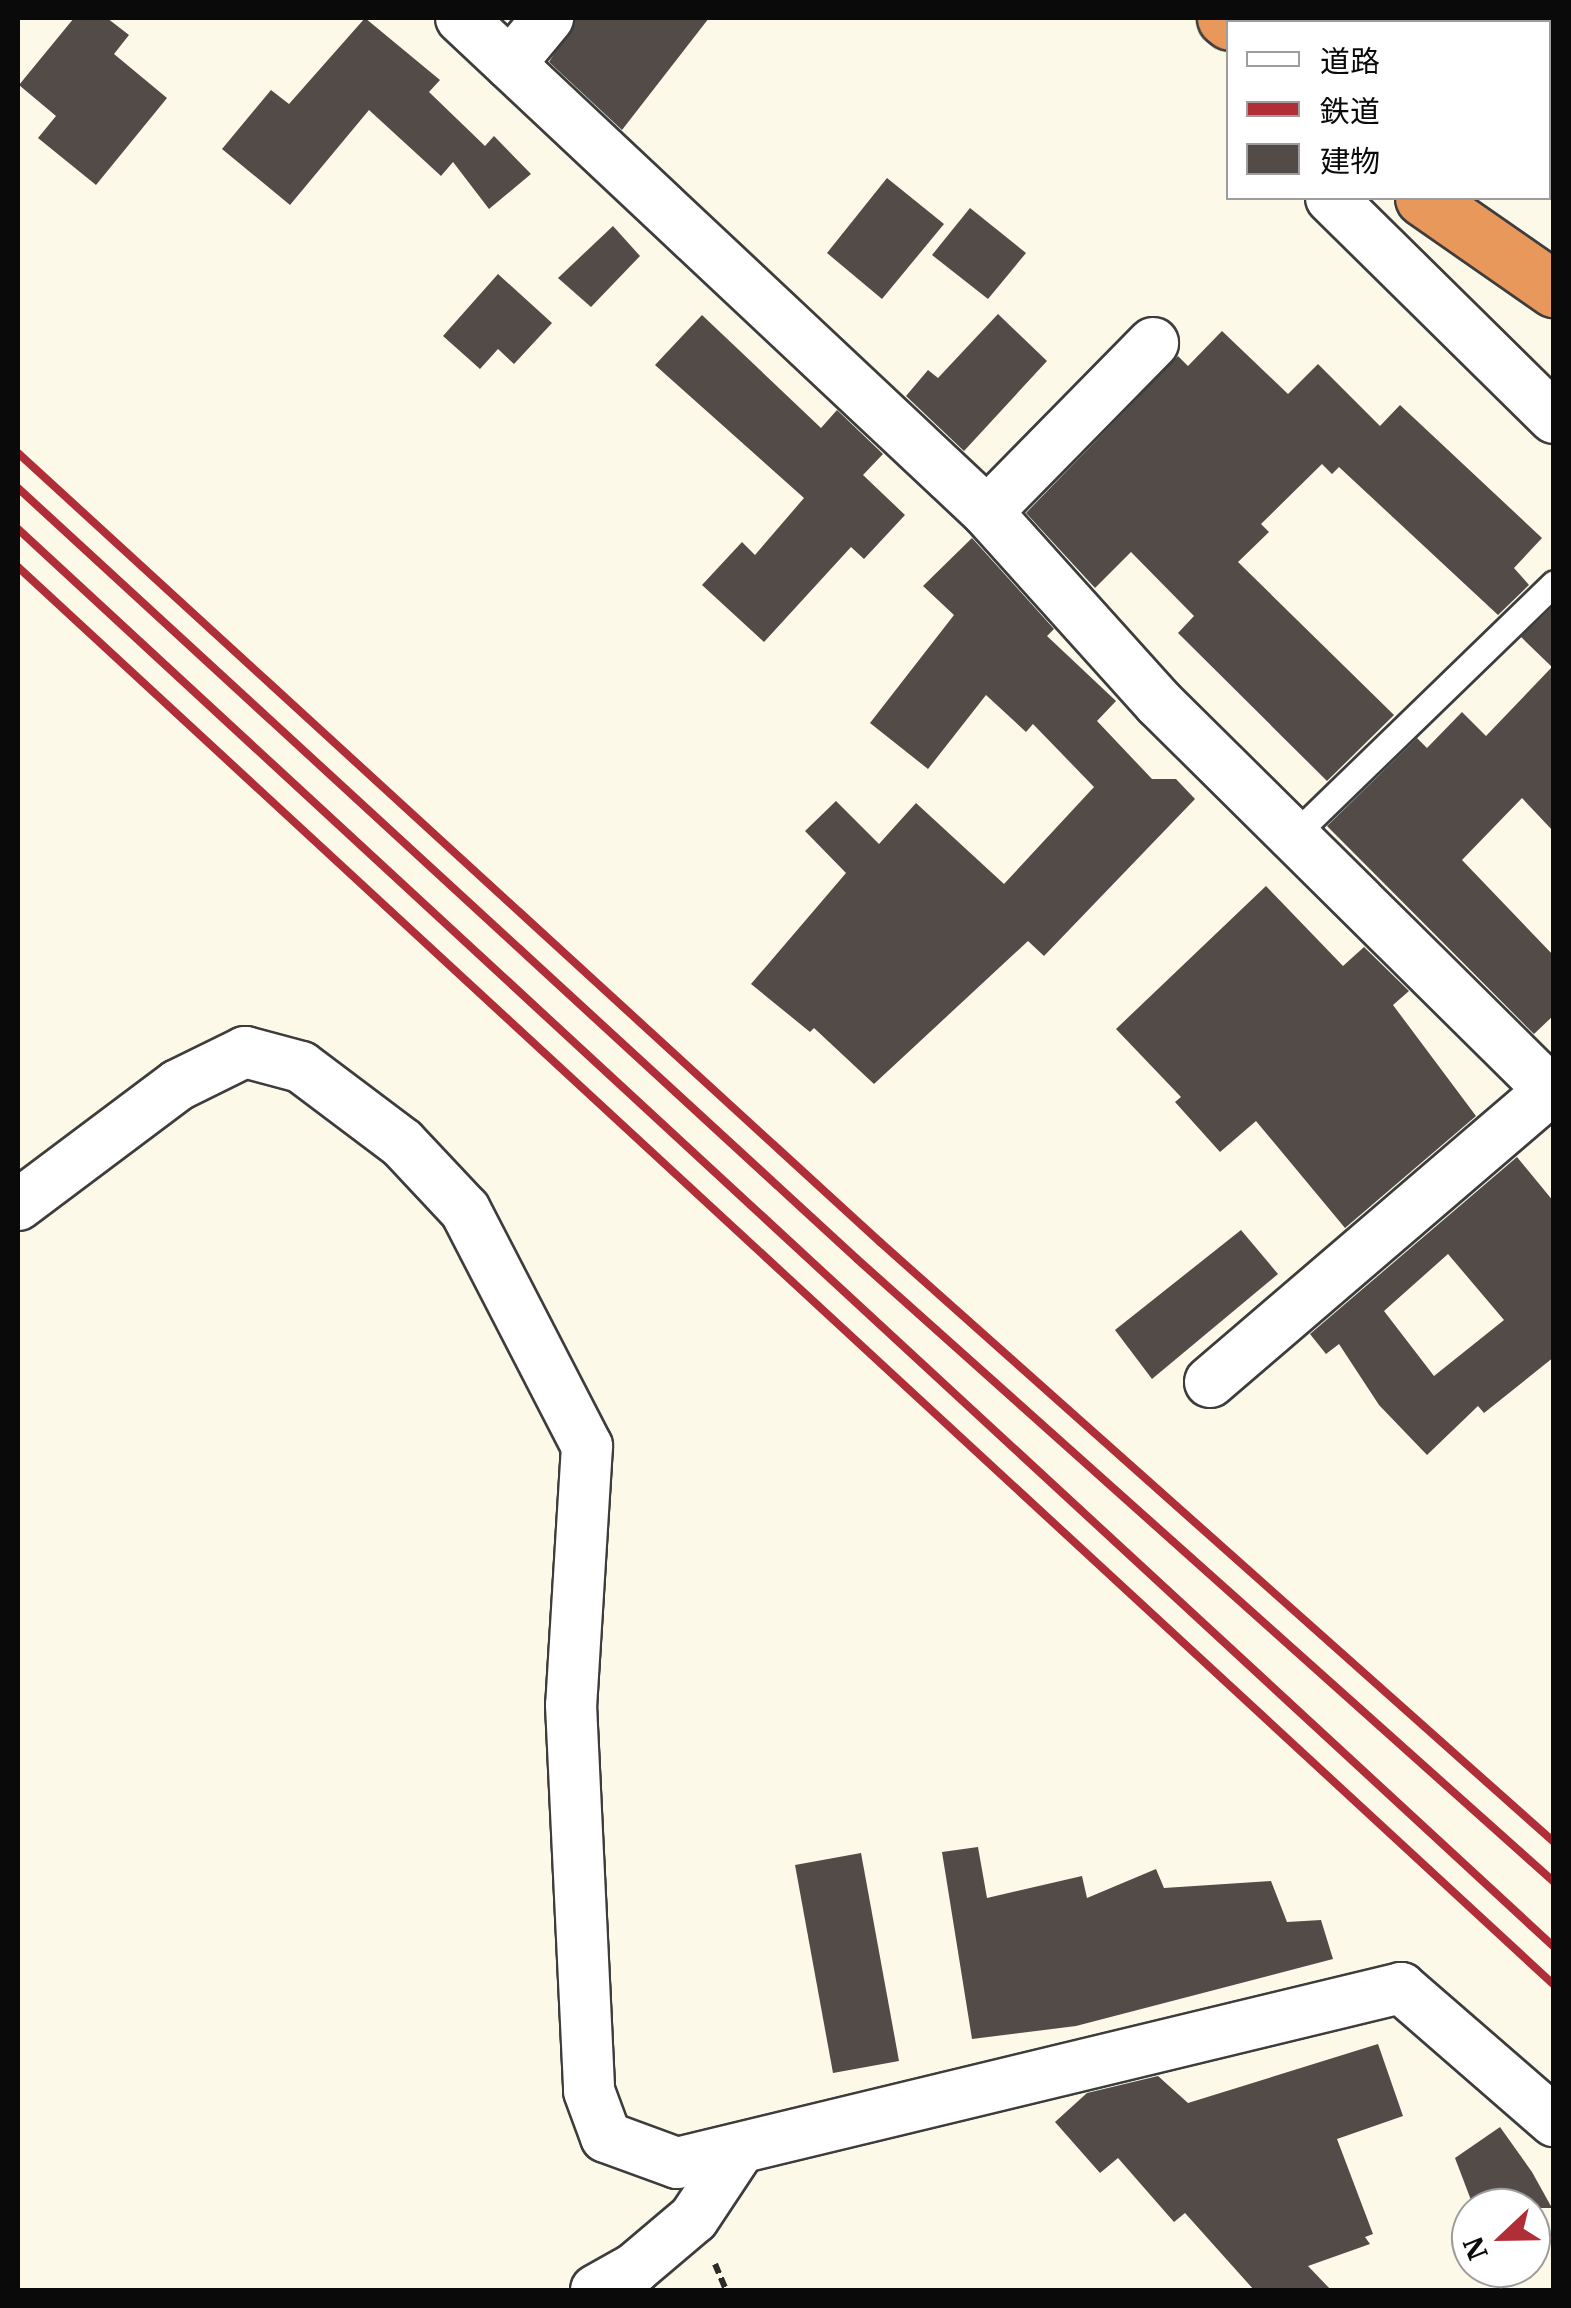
<!DOCTYPE html>
<html>
<head>
<meta charset="utf-8">
<style>
  body { margin:0 }
  #map { position:relative; width:1571px; height:2308px; overflow:hidden; background:#fdf9e9; font-family:"IBM Plex Serif","Noto Sans JP",serif }
  div>[style] { position:absolute }
  .building>* { inset:0; background:#524b48 }
  .path>* { height:6px; margin-top:-3px; transform-origin:0; background:repeating-linear-gradient(90deg,#2c2c2c 0 10px,transparent 0 15px) }
  .roads { filter:drop-shadow(2px 0 #3d3d3d) drop-shadow(-2px 0 #3d3d3d) drop-shadow(0 2px #3d3d3d) drop-shadow(0 -2px #3d3d3d) }
  .lane>* { height:25px; margin:-12.5px; padding:0 12.5px; transform-origin:12.5px; border-radius:12.5px; background:#fff }
  .street>* { height:50px; margin:-25px; padding:0 25px; transform-origin:25px; border-radius:25px; background:#fff }
  .highway>* { height:55px; margin:-27.5px; padding:0 27.5px; transform-origin:27.5px; border-radius:27.5px; background:#e9985c }
  .rail>* { height:8px; margin:-4px; padding:0 4px; transform-origin:4px; border-radius:4px; background:#af2e38 }
  span { translate:-50% -50%; white-space:nowrap; text-align:center; line-height:1.15; -webkit-text-stroke:10px #fff; paint-order:stroke }
  .frame { position:absolute; inset:0; border:20px solid #0a0a0a; pointer-events:none }
  .legend { position:absolute; left:1226px; top:20px; width:325px; height:180px; box-sizing:border-box; background:#fff; border:2px solid #9d9d9d; margin:0; padding:12px 18px; list-style:none; font-size:30px; color:#0a0a0a }
  .legend li { display:flex; align-items:center; gap:20px; height:50px }
  .legend b { width:50px; border:2px solid #9d9d9d }
  .north { position:absolute; left:1451px; top:2188px; width:100px; height:100px; box-sizing:border-box; background:#fff; border:2px solid #9d9d9d; border-radius:50%; rotate:248deg; font-size:28px; font-weight:700; line-height:40px; text-align:center; color:#0a0a0a }
  .north::after { content:''; display:block; margin:auto; width:35px; height:45px; background:#af2e38; clip-path:polygon(50% 0,100% 100%,50% 72%,0 100%) }
</style>
</head>
<body>
<div id="map">
  <div class="building">
    <i style="clip-path:polygon(74px 18px,107px 18px,129px 35px,114px 54px,167px 98px,96px 185px,38px 138px,56px 116px,19px 85px)"></i>
    <i style="clip-path:polygon(365px 18px,440px 80px,429px 92px,485px 146px,494px 136px,531px 174px,489px 209px,453px 162px,441px 176px,369px 110px,290px 205px,222px 149px,271px 90px,289px 104px)"></i>
    <i style="clip-path:polygon(576px 18px,709px 18px,622px 130px,549px 62px)"></i>
    <i style="clip-path:polygon(887px 178px,944px 224px,882px 299px,827px 253px)"></i>
    <i style="clip-path:polygon(970px 208px,1026px 253px,988px 299px,932px 255px)"></i>
    <i style="clip-path:polygon(613px 226px,640px 256px,591px 307px,558px 278px)"></i>
    <i style="clip-path:polygon(498px 274px,552px 323px,514px 364px,498px 349px,480px 369px,443px 336px)"></i>
    <i style="clip-path:polygon(998px 314px,1047px 361px,964px 451px,906px 396px,928px 370px,938px 378px)"></i>
    <i style="clip-path:polygon(702px 315px,821px 428px,837px 410px,883px 454px,863px 475px,905px 515px,864px 559px,851px 547px,764px 642px,702px 585px,742px 542px,755px 555px,804px 498px,655px 365px)"></i>
    <i style="clip-path:polygon(1222px 331px,1288px 394px,1318px 364px,1380px 426px,1400px 405px,1542px 538px,1514px 568px,1529px 585px,1498px 615px,1339px 467px,1332px 474px,1322px 464px,1261px 524px,1269px 532px,1238px 562px,1394px 715px,1327px 781px,1178px 633px,1194px 616px,1131px 552px,1095px 588px,1026px 513px,1178px 356px,1188px 366px)"></i>
    <i style="clip-path:polygon(972px 538px,1054px 629px,1047px 636px,1116px 701px,1097px 721px,1152px 779px,1176px 779px,1195px 799px,1044px 956px,1028px 941px,874px 1084px,814px 1028px,810px 1032px,751px 984px,846px 873px,805px 831px,836px 801px,879px 844px,916px 803px,1004px 884px,1094px 787px,1033px 724px,1026px 732px,986px 695px,928px 769px,870px 723px,954px 615px,923px 586px)"></i>
    <i style="clip-path:polygon(1551px 608px,1554px 611px,1554px 832px,1522px 798px,1462px 860px,1554px 956px,1554px 1015px,1534px 1034px,1327px 826px,1417px 738px,1427px 748px,1462px 712px,1486px 736px,1552px 667px,1521px 637px)"></i>
    <i style="clip-path:polygon(1266px 886px,1343px 966px,1364px 947px,1409px 991px,1393px 1005px,1476px 1116px,1345px 1228px,1256px 1121px,1220px 1152px,1175px 1102px,1181px 1097px,1116px 1029px)"></i>
    <i style="clip-path:polygon(evenodd,1517px 1157px,1554px 1202px,1554px 1357px,1484px 1413px,1478px 1406px,1427px 1455px,1379px 1405px,1339px 1344px,1326px 1354px,1310px 1334px,1517px 1157px,1448px 1254px,1504px 1320px,1434px 1376px,1384px 1311px,1448px 1254px)"></i>
    <i style="clip-path:polygon(1241px 1230px,1278px 1274px,1152px 1379px,1115px 1330px)"></i>
    <i style="clip-path:polygon(978px 1847px,987px 1898px,1082px 1876px,1087px 1898px,1156px 1869px,1164px 1888px,1271px 1881px,1287px 1922px,1321px 1920px,1333px 1959px,1076px 2026px,972px 2039px,942px 1852px)"></i>
    <i style="clip-path:polygon(861px 1853px,899px 2061px,833px 2073px,795px 1865px)"></i>
    <i style="clip-path:polygon(1378px 2044px,1403px 2116px,1337px 2139px,1373px 2234px,1365px 2237px,1370px 2244px,1308px 2266px,1331px 2290px,1254px 2290px,1185px 2213px,1174px 2222px,1118px 2158px,1100px 2173px,1055px 2122px,1087px 2093px,1158px 2076px,1188px 2103px)"></i>
    <i style="clip-path:polygon(1500px 2127px,1532px 2172px,1552px 2208px,1474px 2208px,1455px 2158px)"></i>
  </div>
  <div class="path">
    <i style="left:715px;top:2264px;width:28px;rotate:67deg"></i>
  </div>
  <div class="roads">
    <div class="lane">
      <i style="left:1293px;top:836px;width:363px;rotate:-44.1deg"></i>
    </div>
    <div class="street">
      <i style="left:461px;top:18px;width:722px;rotate:43.2deg"></i>
      <i style="left:987px;top:512px;width:257px;rotate:48deg"></i>
      <i style="left:1159px;top:703px;width:556px;rotate:44.71deg"></i>
      <i style="left:510px;top:64px;width:60px;rotate:-50.4deg"></i>
      <i style="left:1331px;top:198px;width:313px;rotate:44.6deg"></i>
      <i style="left:987px;top:512px;width:237px;rotate:-45.5deg"></i>
      <i style="left:18px;top:1205px;width:200px;rotate:-36.9deg"></i>
      <i style="left:178px;top:1085px;width:75px;rotate:-26.2deg"></i>
      <i style="left:245px;top:1052px;width:58px;rotate:15deg"></i>
      <i style="left:301px;top:1067px;width:126px;rotate:37deg"></i>
      <i style="left:402px;top:1143px;width:92px;rotate:46.8deg"></i>
      <i style="left:465px;top:1210px;width:266px;rotate:62.7deg"></i>
      <i style="left:587px;top:1446px;width:259px;rotate:93.5deg"></i>
      <i style="left:571px;top:1705px;width:386px;rotate:87.3deg"></i>
      <i style="left:589px;top:2091px;width:49px;rotate:69.7deg"></i>
      <i style="left:606px;top:2137px;width:76px;rotate:20.1deg"></i>
      <i style="left:677px;top:2163px;width:745px;rotate:-13.59deg"></i>
      <i style="left:1401px;top:1988px;width:203px;rotate:41deg"></i>
      <i style="left:1210px;top:1382px;width:453px;rotate:-40.6deg"></i>
      <i style="left:596px;top:2290px;width:45px;rotate:-29.4deg"></i>
      <i style="left:635px;top:2268px;width:77px;rotate:-40.3deg"></i>
      <i style="left:694px;top:2218px;width:82px;rotate:-56.5deg"></i>
    </div>
    <div class="highway">
      <i style="left:1225px;top:18px;width:6px;rotate:39deg"></i>
      <i style="left:1423px;top:198px;width:160px;rotate:34.8deg"></i>
    </div>
  </div>
  <div class="rail">
    <i style="left:18px;top:453px;width:1169px;rotate:42.47deg"></i>
    <i style="left:880px;top:1242px;width:902px;rotate:41.68deg"></i>
    <i style="left:18px;top:488px;width:1139px;rotate:42.58deg"></i>
    <i style="left:857px;top:1259px;width:935px;rotate:41.79deg"></i>
    <i style="left:18px;top:529px;width:2090px;rotate:42.71deg"></i>
    <i style="left:18px;top:567px;width:2090px;rotate:42.71deg"></i>
  </div>
  <div class="frame"></div>
  <ul class="legend">
  <li><b style="height:12px;background:#fff"></b>道路</li>
  <li><b style="height:12px;background:#af2e38"></b>鉄道</li>
  <li><b style="height:28px;background:#524b48"></b>建物</li>
  </ul>
  <div class="north">N</div>
</div>
</body>
</html>
